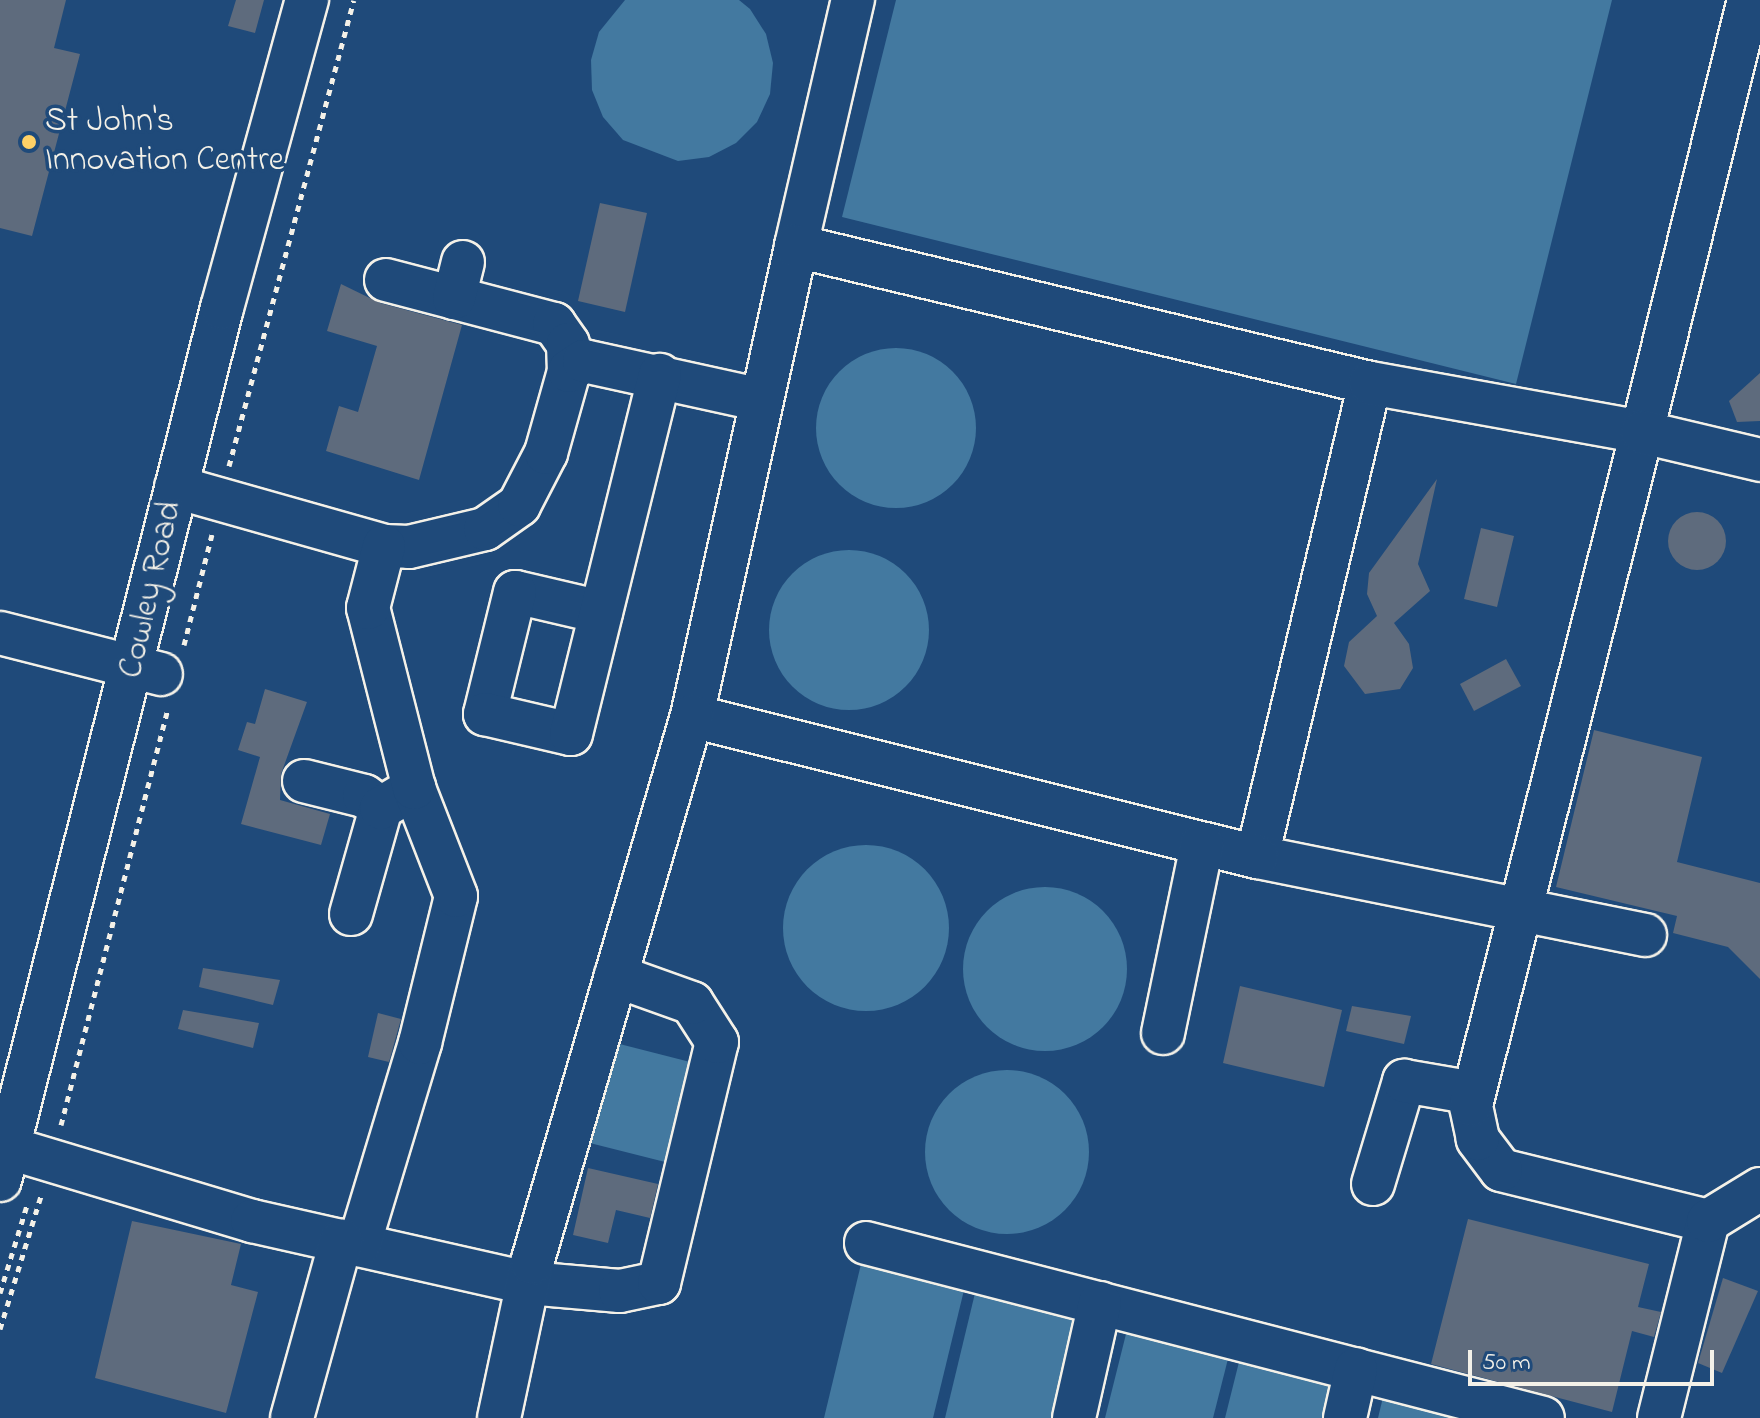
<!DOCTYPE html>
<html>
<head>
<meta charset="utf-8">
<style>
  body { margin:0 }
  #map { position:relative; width:1760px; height:1418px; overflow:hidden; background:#1f4a7a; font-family:"Indie Flower",sans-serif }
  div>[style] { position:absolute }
  .water>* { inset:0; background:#4379a0 }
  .round { border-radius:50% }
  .building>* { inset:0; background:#5e6b7d }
  .path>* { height:5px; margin-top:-2.5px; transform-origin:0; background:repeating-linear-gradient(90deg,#f4f1e8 0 6px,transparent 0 12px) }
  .roads { filter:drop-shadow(2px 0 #f4f1e8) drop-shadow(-2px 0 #f4f1e8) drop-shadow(0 2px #f4f1e8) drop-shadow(0 -2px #f4f1e8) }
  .minor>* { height:42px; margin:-21px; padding:0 21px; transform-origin:21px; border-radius:21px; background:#1f4a7a }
  .dots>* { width:22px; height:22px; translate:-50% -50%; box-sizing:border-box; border:4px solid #1f4a7a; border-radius:50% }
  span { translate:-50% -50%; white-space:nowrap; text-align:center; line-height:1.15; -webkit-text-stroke:7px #1f4a7a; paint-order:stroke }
  .poi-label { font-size:34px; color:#f4f1e8 }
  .left { translate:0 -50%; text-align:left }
  .street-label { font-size:34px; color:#f4f1e8 }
  .scale { position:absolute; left:1468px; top:1350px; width:246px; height:36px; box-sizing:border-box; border:4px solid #f4f1e8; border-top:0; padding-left:10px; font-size:24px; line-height:28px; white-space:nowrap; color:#f4f1e8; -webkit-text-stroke:6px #1f4a7a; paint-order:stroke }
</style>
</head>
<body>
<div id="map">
  <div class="water">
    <i style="clip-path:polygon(625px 0,739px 0,750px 9px,766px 34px,773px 63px,770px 94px,757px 122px,736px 143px,709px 157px,678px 161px,623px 140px,603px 117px,592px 90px,591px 60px,599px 32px)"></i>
    <i style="clip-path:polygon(896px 0,1612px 0,1516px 384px,842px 217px)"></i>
    <i class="round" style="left:816px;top:348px;width:160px;height:160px"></i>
    <i class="round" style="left:769px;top:550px;width:160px;height:160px"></i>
    <i class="round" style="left:783px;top:845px;width:166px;height:166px"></i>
    <i class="round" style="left:963px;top:887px;width:164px;height:164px"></i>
    <i style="clip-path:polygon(604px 1040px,698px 1064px,673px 1164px,578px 1140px)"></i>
    <i class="round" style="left:925px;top:1070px;width:164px;height:164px"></i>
    <i style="clip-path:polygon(862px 1260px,965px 1286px,933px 1418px,824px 1418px)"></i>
    <i style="clip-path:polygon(976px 1289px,1079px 1314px,1053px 1418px,945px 1418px)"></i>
    <i style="clip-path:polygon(1128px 1326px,1230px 1351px,1213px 1418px,1105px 1418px)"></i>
    <i style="clip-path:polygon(1241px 1354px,1343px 1378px,1334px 1418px,1225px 1418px)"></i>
    <i style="clip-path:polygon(1384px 1393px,1487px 1418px,1378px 1418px)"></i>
  </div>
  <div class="building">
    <i style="clip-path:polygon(0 0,66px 0,54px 48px,80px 54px,32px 236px,0 228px)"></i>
    <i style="clip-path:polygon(236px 0,264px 0,255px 33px,228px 26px)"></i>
    <i style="clip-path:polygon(600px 203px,647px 213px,625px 312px,578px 301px)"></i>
    <i style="clip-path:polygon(341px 284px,380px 303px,462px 325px,419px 480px,326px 451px,339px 406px,358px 412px,377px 346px,327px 331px)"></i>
    <i style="clip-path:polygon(1760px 373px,1760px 421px,1737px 422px,1729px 401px)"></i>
    <i style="clip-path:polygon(1437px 479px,1418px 564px,1430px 591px,1394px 623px,1409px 644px,1413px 668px,1400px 689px,1365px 694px,1344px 666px,1349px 642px,1377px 616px,1367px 594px,1369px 573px)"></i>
    <i class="round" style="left:1668px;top:512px;width:58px;height:58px"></i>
    <i style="clip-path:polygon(1481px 528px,1514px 536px,1497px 607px,1464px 599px)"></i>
    <i style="clip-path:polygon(1506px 659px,1521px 686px,1474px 711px,1460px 684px)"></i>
    <i style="clip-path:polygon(265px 689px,307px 702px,281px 774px,280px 800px,330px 814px,321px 845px,241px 824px,260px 757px,238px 750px,247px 722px,255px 724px)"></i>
    <i style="clip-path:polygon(1594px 730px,1702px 757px,1677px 862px,1760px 883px,1760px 979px,1728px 947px,1673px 933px,1677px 916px,1556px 887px)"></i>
    <i style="clip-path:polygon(203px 968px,280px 980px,273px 1005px,199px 987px)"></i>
    <i style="clip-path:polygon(1240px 986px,1342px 1010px,1324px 1087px,1223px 1063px)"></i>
    <i style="clip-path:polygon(1352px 1006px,1411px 1016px,1404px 1044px,1346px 1031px)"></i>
    <i style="clip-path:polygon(183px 1010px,259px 1023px,253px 1048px,178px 1029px)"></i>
    <i style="clip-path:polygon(378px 1013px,401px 1019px,389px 1062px,368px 1057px)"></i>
    <i style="clip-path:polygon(588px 1168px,658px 1184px,650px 1218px,616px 1210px,608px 1243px,573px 1235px)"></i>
    <i style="clip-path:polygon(1468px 1219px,1649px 1264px,1638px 1307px,1661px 1312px,1654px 1337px,1632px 1331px,1612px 1412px,1431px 1364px)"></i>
    <i style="clip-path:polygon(132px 1221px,241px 1244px,231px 1285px,258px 1292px,226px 1413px,95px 1378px)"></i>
    <i style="clip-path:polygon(1723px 1278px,1758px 1291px,1722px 1373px,1698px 1363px)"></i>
  </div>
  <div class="path">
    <i style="left:229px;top:466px;width:482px;rotate:-75deg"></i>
    <i style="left:184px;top:645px;width:114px;rotate:-75.8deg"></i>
    <i style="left:61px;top:1125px;width:430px;rotate:-75.6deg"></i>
    <i style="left:0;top:1293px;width:92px;rotate:-72.9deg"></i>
    <i style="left:0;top:1329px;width:139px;rotate:-72.9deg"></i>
  </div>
  <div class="roads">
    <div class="minor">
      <i style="left:796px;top:246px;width:253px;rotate:-77deg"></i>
      <i style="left:386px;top:280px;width:174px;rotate:14.7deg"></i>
      <i style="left:554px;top:324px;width:24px;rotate:55deg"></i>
      <i style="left:568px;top:344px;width:27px;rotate:88deg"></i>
      <i style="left:454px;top:298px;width:37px;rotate:-76deg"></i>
      <i style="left:176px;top:487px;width:216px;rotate:15.8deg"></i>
      <i style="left:384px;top:546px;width:25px;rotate:2deg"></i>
      <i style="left:409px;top:547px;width:78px;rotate:-13.3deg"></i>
      <i style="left:485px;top:529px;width:42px;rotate:-35.2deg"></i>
      <i style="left:519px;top:505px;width:59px;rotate:-62.6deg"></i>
      <i style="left:546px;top:453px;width:85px;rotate:-74.3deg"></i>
      <i style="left:569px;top:371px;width:18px;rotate:-34deg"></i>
      <i style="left:584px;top:361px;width:182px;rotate:12.4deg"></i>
      <i style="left:601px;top:612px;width:88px;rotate:-166.9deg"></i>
      <i style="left:515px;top:592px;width:126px;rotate:103.8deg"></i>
      <i style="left:485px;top:714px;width:88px;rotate:13.1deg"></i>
      <i style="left:571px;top:734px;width:370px;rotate:-76.1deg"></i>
      <i style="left:0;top:633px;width:166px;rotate:14.3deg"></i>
      <i style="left:304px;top:781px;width:62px;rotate:14deg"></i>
      <i style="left:364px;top:796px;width:21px;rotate:35deg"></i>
      <i style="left:1257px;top:857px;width:487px;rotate:-76.6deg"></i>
      <i style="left:351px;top:914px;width:110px;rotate:-74.2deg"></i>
      <i style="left:381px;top:808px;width:39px;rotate:-31deg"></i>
      <i style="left:1645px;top:935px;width:396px;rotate:-168.6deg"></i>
      <i style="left:1257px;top:857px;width:582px;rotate:-165.99deg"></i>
      <i style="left:692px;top:716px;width:481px;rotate:-77.5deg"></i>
      <i style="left:796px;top:246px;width:590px;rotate:13.42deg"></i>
      <i style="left:1370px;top:383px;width:276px;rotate:10.2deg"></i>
      <i style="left:1642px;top:432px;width:445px;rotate:-76.1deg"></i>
      <i style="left:1163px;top:1033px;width:193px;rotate:-78.3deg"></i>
      <i style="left:9px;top:1148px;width:254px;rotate:16.7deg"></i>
      <i style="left:252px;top:1221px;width:283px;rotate:12.7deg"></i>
      <i style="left:528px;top:1283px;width:92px;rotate:5deg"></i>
      <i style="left:620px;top:1291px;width:40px;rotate:-12deg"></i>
      <i style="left:659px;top:1283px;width:248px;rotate:-76.5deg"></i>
      <i style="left:717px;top:1042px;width:46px;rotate:-122.7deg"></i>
      <i style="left:692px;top:1003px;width:81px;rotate:-160.4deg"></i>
      <i style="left:0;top:1180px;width:900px;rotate:-75.72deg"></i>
      <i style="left:222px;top:308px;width:320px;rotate:-74.6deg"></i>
      <i style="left:1373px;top:1184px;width:108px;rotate:-73.2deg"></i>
      <i style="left:1404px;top:1081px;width:71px;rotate:9.7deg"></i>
      <i style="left:1708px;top:1221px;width:213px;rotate:-166.2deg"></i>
      <i style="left:1501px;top:1170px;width:39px;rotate:-127deg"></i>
      <i style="left:1478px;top:1139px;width:35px;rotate:-102deg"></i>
      <i style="left:1471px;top:1105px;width:694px;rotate:-75.74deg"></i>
      <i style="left:1642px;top:432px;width:121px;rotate:13.3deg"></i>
      <i style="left:866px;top:1243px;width:699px;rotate:14.49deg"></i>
      <i style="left:359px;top:1245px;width:211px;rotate:-73.2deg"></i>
      <i style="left:420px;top:1043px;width:151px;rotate:-76.2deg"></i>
      <i style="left:456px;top:896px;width:116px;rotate:-111.3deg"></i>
      <i style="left:414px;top:788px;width:186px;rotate:-104.3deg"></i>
      <i style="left:368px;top:608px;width:64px;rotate:-75.5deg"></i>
      <i style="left:292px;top:1418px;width:184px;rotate:-74.5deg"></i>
      <i style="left:499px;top:1418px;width:158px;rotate:-78deg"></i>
      <i style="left:532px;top:1263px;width:570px;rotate:-73.7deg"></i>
      <i style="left:1074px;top:1418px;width:118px;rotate:-77.3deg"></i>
      <i style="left:1345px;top:1418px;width:50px;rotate:-77.3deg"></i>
      <i style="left:1659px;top:1418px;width:203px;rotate:-76deg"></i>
      <i style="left:1708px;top:1221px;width:61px;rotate:-31.6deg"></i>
    </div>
  </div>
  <div class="dots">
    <i style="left:29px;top:142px;background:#ffd166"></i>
  </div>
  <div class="poi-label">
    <span class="left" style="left:45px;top:142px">St John's<br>Innovation Centre</span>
  </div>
  <div class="street-label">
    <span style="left:152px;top:590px;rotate:-77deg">Cowley Road</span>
  </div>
  <div class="scale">50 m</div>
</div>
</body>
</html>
